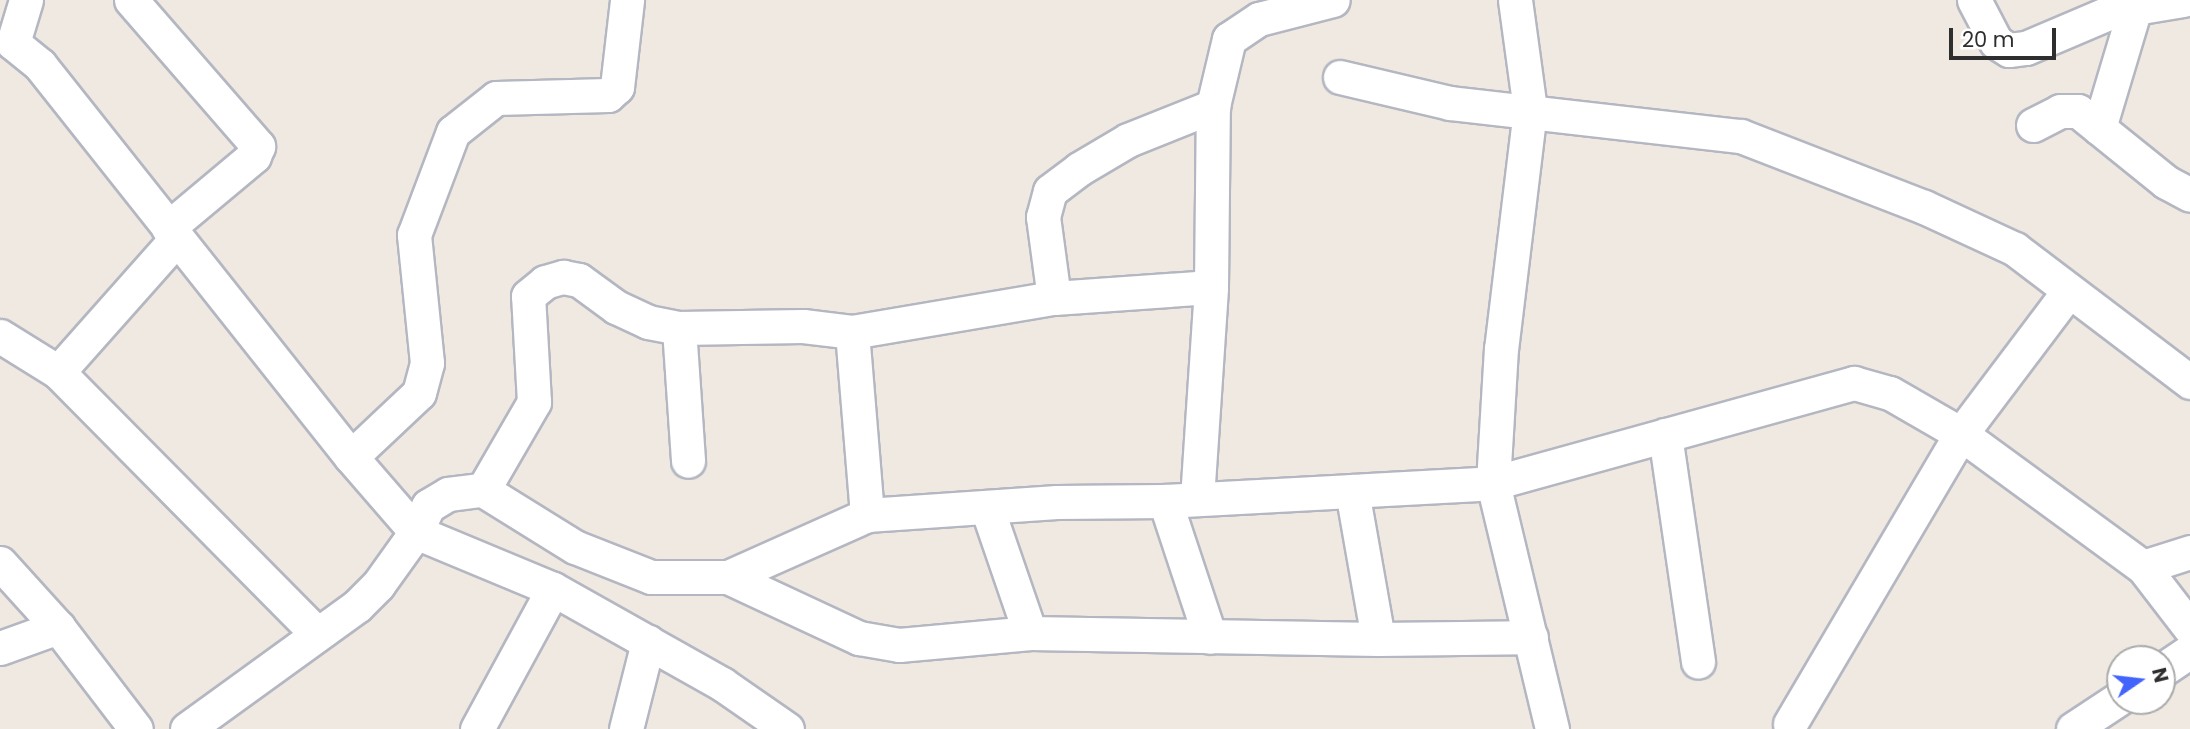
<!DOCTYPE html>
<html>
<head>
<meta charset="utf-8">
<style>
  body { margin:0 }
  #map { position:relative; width:2190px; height:729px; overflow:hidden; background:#efe9e1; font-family:Poppins,sans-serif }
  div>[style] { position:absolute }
  .roads { filter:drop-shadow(2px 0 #b4b7c1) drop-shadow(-2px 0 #b4b7c1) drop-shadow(0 2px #b4b7c1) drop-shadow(0 -2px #b4b7c1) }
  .minor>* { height:33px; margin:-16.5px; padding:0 16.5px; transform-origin:16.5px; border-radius:16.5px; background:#fff }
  span { translate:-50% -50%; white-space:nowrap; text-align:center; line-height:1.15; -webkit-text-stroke:5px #fff; paint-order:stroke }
  .north { position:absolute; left:2106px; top:645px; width:70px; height:70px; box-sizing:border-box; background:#fff; border:2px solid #ababab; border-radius:50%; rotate:76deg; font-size:19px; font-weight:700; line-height:28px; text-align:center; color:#2e2e2e }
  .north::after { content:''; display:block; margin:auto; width:24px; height:32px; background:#4264fb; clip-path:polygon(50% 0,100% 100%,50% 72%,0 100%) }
  .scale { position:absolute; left:1949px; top:28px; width:107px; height:32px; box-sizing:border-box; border:4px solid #2e2e2e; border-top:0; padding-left:9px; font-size:21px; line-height:24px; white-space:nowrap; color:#2e2e2e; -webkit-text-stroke:5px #fff; paint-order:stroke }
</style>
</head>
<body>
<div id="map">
  <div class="roads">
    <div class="minor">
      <i style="left:26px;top:0;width:45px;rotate:106.8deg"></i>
      <i style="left:13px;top:43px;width:35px;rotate:39deg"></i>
      <i style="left:40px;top:65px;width:500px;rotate:51.57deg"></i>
      <i style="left:351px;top:457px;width:99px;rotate:49.1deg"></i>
      <i style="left:416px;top:532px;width:148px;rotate:22.6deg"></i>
      <i style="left:553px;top:589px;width:194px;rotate:29.3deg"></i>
      <i style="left:722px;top:684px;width:79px;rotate:34.7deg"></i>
      <i style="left:131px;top:0;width:194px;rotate:49deg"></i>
      <i style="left:258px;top:146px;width:11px;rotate:112deg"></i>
      <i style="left:254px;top:156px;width:112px;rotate:140.1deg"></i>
      <i style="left:1515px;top:0;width:111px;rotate:82.2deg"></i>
      <i style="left:1530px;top:110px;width:240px;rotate:96.9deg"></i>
      <i style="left:1501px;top:348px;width:135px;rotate:93.4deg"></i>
      <i style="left:1493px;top:483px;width:253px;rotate:76.5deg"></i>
      <i style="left:1974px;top:0;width:47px;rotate:62.4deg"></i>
      <i style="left:1996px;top:42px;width:15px;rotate:32deg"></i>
      <i style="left:2009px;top:50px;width:17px;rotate:-7deg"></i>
      <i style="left:2026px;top:48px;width:92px;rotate:-23deg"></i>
      <i style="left:2111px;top:12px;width:73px;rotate:-9.5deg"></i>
      <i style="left:1340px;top:77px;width:113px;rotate:13.3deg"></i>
      <i style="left:1450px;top:103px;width:293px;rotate:6.5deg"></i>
      <i style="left:1741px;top:136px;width:196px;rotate:21.2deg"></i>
      <i style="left:1924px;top:207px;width:100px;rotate:24.8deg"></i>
      <i style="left:2015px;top:249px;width:220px;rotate:37.2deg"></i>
      <i style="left:2033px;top:125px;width:30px;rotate:-27deg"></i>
      <i style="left:2060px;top:111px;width:18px"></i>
      <i style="left:2078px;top:111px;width:113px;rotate:38.9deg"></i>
      <i style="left:2166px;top:182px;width:27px;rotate:28deg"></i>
      <i style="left:2099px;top:128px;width:125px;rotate:-73.3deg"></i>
      <i style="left:177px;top:238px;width:179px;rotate:131.6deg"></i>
      <i style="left:58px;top:372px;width:367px;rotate:45.3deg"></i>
      <i style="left:1054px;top:298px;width:82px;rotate:-97.7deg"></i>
      <i style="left:1043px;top:217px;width:27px;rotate:-75deg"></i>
      <i style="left:1050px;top:191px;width:36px;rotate:-37deg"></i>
      <i style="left:1079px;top:169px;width:57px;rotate:-30.6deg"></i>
      <i style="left:1128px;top:140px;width:92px;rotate:-21.8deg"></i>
      <i style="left:679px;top:328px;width:133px;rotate:86.1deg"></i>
      <i style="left:852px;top:332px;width:184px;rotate:85.3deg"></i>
      <i style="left:0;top:336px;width:68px;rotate:31.8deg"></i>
      <i style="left:1665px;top:435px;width:229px;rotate:81.7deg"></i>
      <i style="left:351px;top:457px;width:93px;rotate:-43.3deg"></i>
      <i style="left:419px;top:393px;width:31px;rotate:-75deg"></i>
      <i style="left:427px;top:363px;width:129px;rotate:-95.8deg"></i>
      <i style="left:414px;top:235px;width:110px;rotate:-69.3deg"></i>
      <i style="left:453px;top:132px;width:55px;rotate:-38.3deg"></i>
      <i style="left:496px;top:98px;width:112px;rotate:-1.5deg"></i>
      <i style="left:608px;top:95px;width:12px;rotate:-42deg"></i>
      <i style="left:617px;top:87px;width:88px;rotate:-83.4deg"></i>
      <i style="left:483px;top:490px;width:102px;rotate:-59.9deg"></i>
      <i style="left:534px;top:402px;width:106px;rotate:-93.2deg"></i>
      <i style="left:528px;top:296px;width:22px;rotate:-39deg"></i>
      <i style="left:545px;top:282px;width:19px;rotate:-16deg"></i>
      <i style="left:563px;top:277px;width:16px;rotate:11deg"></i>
      <i style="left:579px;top:280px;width:46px;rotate:36.1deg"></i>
      <i style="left:616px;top:307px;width:35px;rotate:25deg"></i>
      <i style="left:648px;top:322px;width:32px;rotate:11deg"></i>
      <i style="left:679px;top:328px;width:124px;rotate:-0.9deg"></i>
      <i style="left:803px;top:326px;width:49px;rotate:7deg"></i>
      <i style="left:852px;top:332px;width:205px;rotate:-9.6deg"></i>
      <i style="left:1054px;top:298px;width:157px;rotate:-4deg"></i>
      <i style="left:1352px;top:491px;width:150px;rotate:80deg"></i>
      <i style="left:1197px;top:499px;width:212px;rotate:-86.2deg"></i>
      <i style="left:1211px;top:287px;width:181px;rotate:-89.4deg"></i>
      <i style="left:1213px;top:106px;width:69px;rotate:-76.6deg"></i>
      <i style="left:1229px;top:39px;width:36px;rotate:-34deg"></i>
      <i style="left:1259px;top:19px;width:76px;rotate:-14.4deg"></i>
      <i style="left:1165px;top:501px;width:143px;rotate:71.7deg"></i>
      <i style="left:987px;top:508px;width:132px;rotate:71deg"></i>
      <i style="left:0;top:563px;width:86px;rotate:47.8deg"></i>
      <i style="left:58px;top:627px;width:128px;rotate:52.6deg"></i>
      <i style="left:2143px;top:567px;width:49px;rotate:-17.7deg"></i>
      <i style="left:728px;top:577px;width:145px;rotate:25deg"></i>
      <i style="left:859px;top:638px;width:41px;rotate:9.9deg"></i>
      <i style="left:899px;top:645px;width:132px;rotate:-5.2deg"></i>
      <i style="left:1030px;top:633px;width:348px;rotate:1deg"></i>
      <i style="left:1378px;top:639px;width:153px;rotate:-0.7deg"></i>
      <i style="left:0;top:648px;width:62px;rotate:-19.9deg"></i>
      <i style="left:2162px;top:670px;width:34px;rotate:-34deg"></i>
      <i style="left:1790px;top:724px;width:337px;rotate:-59.5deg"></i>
      <i style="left:1961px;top:434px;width:178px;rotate:-53deg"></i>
      <i style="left:187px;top:729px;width:210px;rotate:-35.9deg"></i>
      <i style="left:357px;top:606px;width:30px;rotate:-45deg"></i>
      <i style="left:378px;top:585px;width:65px;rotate:-54.4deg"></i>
      <i style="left:416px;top:532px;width:29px;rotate:-65deg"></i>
      <i style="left:428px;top:506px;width:23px;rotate:-31deg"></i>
      <i style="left:448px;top:494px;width:35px;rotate:-7deg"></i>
      <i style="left:483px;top:490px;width:108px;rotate:31.8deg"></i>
      <i style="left:575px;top:547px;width:82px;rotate:21.5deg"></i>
      <i style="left:651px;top:577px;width:77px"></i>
      <i style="left:728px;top:577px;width:152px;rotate:-24deg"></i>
      <i style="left:867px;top:515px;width:190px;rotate:-3.9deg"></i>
      <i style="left:1057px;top:502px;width:108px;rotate:-0.5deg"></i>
      <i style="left:1165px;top:501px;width:328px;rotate:-3.1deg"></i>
      <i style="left:1493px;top:483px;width:375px;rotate:-15.5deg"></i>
      <i style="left:1854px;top:383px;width:37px;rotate:16deg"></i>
      <i style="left:1890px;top:393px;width:82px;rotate:30deg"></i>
      <i style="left:1961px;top:434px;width:225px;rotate:36.2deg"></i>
      <i style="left:2143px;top:567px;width:77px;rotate:52.4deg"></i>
      <i style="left:477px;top:729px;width:159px;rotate:-61.5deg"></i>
      <i style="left:626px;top:729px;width:90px;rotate:-75.8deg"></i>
      <i style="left:2073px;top:729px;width:56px;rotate:-33.4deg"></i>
    </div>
  </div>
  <div class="north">N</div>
  <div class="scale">20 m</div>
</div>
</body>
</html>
